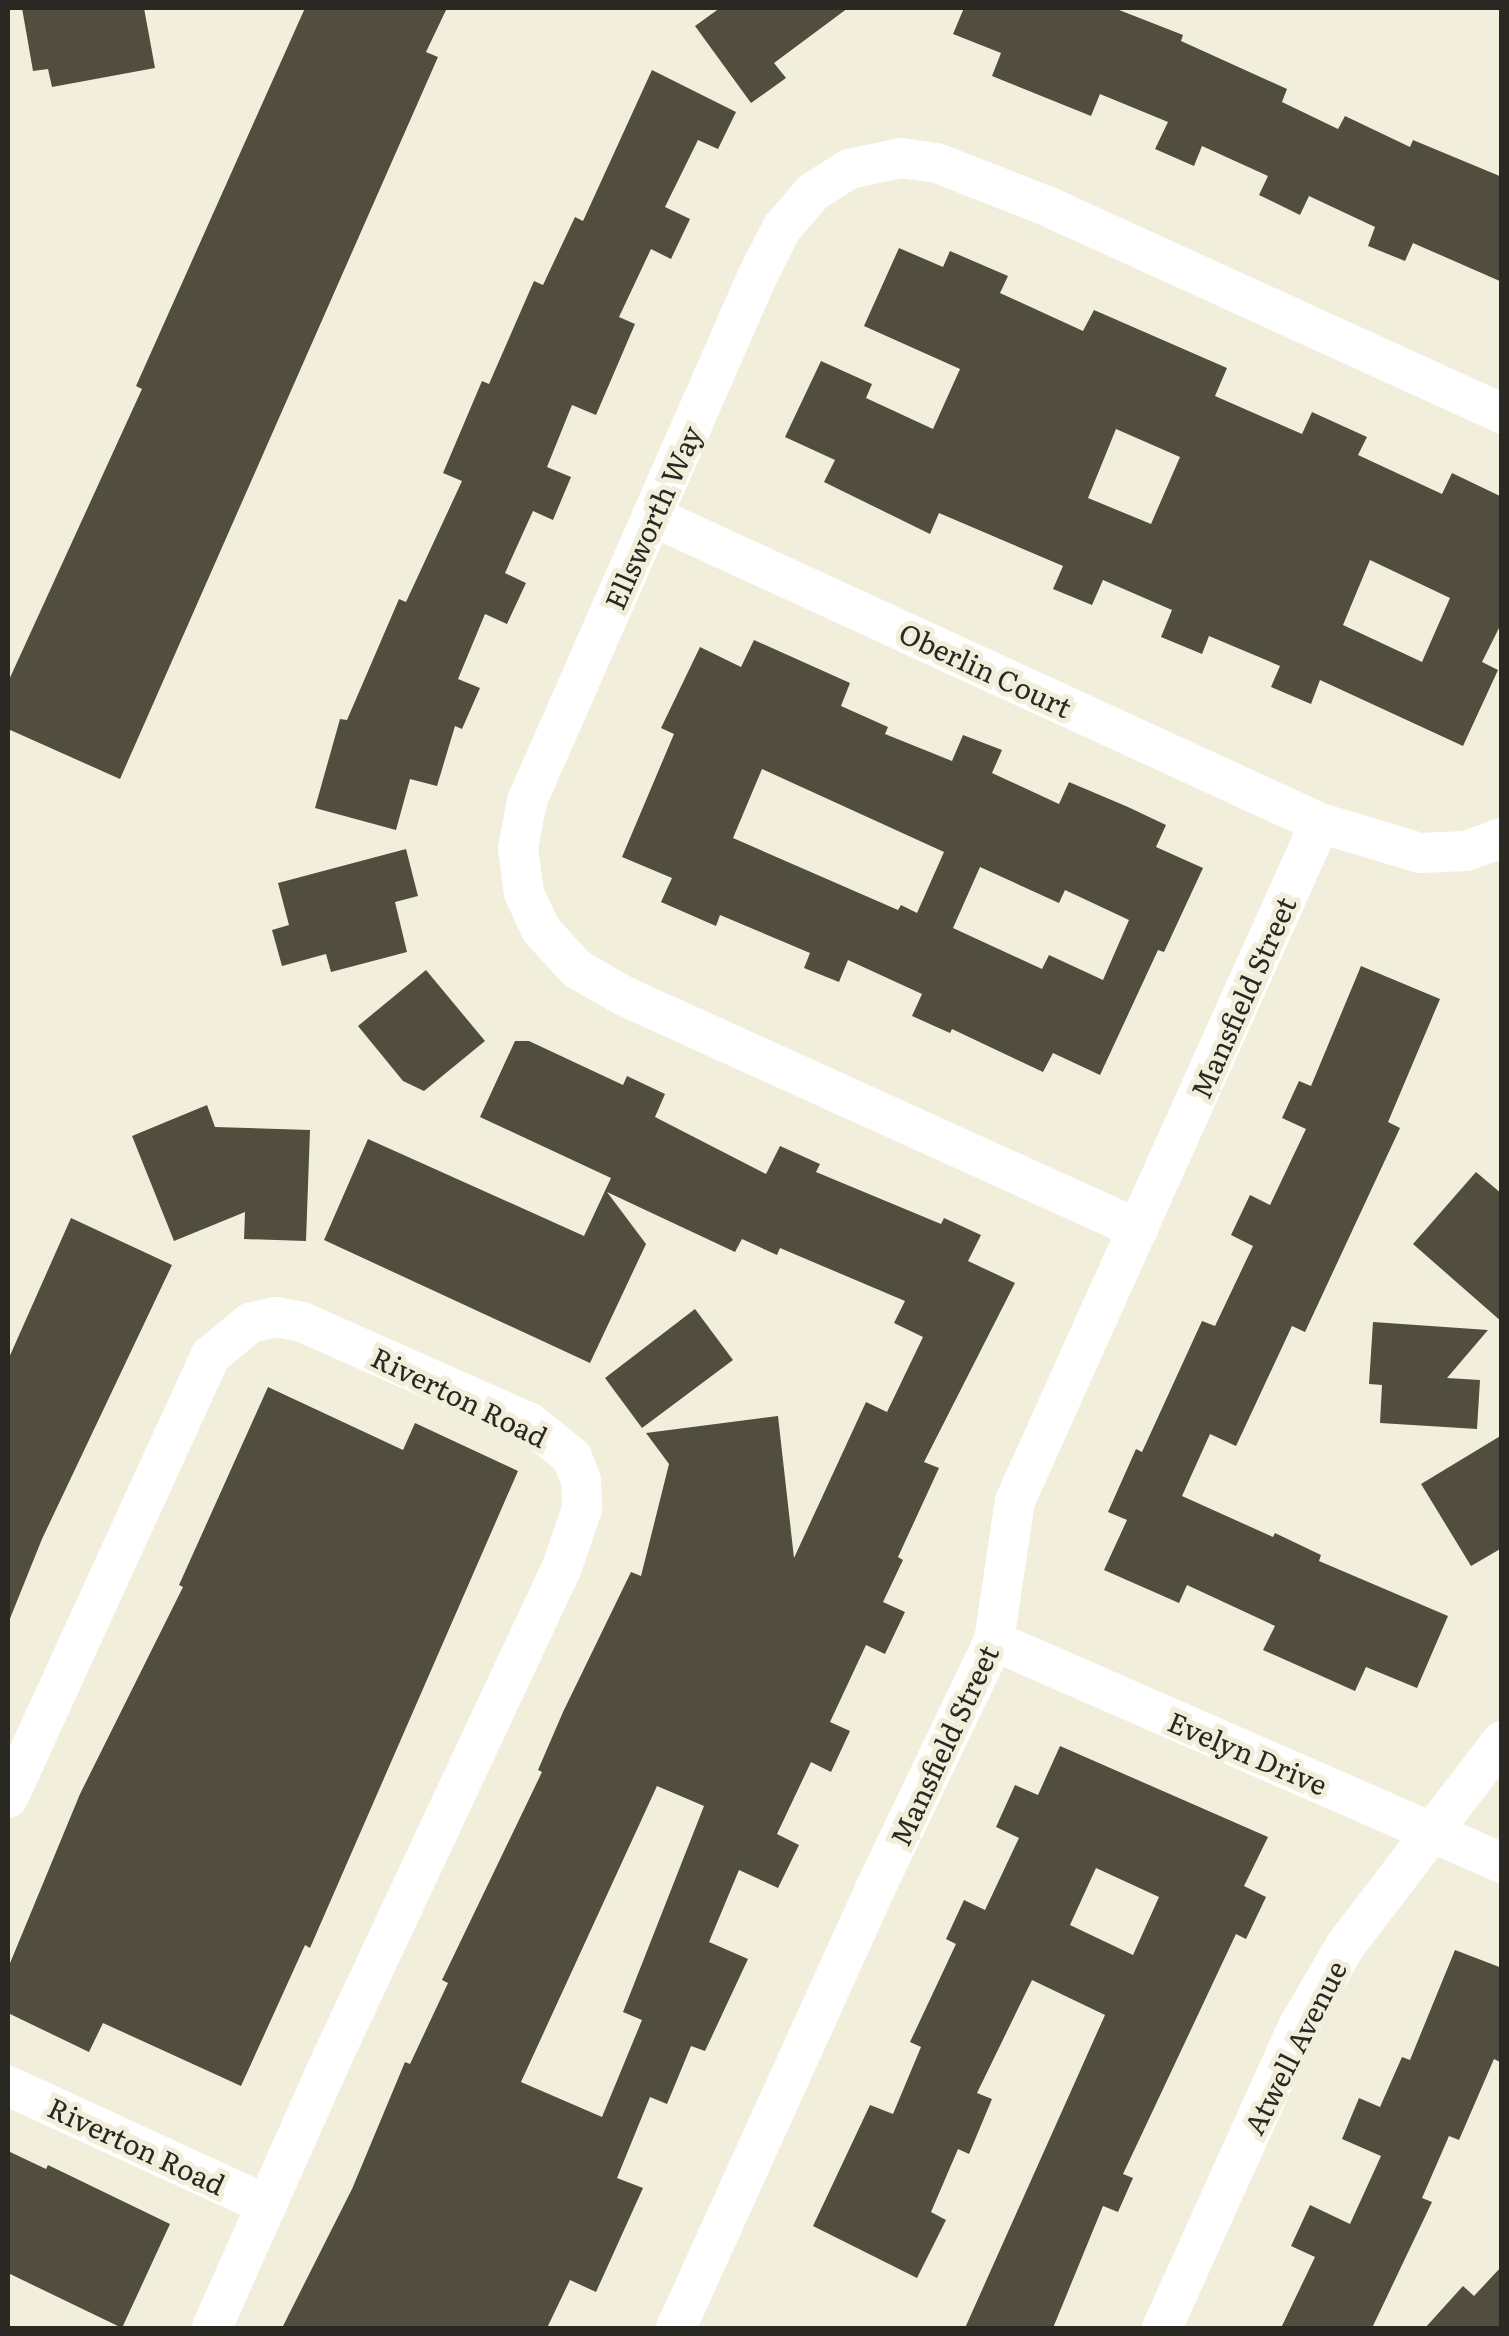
<!DOCTYPE html>
<html>
<head>
<meta charset="utf-8">
<style>
  body { margin:0 }
  #map { position:relative; width:1509px; height:2336px; overflow:hidden; background:#f2eedc; font-family:Literata,serif }
  div>[style] { position:absolute }
  .building>* { inset:0; background:#514e3f }
  .minor>* { height:40px; margin:-20px; padding:0 20px; transform-origin:20px; border-radius:20px; background:#fff }
  span { translate:-50% -50%; white-space:nowrap; text-align:center; line-height:1.15; -webkit-text-stroke:10px #f2eedc; paint-order:stroke }
  .street-label { font-size:28px; color:#2a2822 }
  .frame { position:absolute; inset:0; border:10px solid #2a2822; pointer-events:none }
</style>
</head>
<body>
<div id="map">
  <div class="building">
    <i style="clip-path:polygon(22px 8px,144px 8px,155px 68px,52px 87px,48px 69px,33px 71px)"></i>
    <i style="clip-path:polygon(305px 8px,447px 8px,426px 52px,438px 57px,120px 779px,8px 729px,8px 682px,142px 389px,136px 386px)"></i>
    <i style="clip-path:polygon(720px 8px,848px 8px,774px 63px,786px 78px,751px 103px,695px 26px)"></i>
    <i style="clip-path:polygon(964px 8px,1114px 8px,1183px 35px,1181px 41px,1287px 89px,1282px 102px,1338px 129px,1345px 116px,1410px 147px,1413px 140px,1502px 177px,1502px 282px,1413px 243px,1405px 261px,1368px 246px,1375px 227px,1309px 196px,1300px 215px,1259px 195px,1268px 176px,1202px 146px,1194px 166px,1155px 149px,1168px 122px,1100px 94px,1091px 116px,992px 76px,1001px 53px,953px 34px)"></i>
    <i style="clip-path:polygon(652px 70px,736px 112px,718px 149px,698px 140px,665px 207px,690px 219px,671px 259px,651px 249px,619px 317px,635px 324px,596px 415px,572px 405px,547px 467px,571px 477px,553px 520px,533px 511px,505px 573px,526px 583px,507px 624px,485px 614px,458px 679px,480px 688px,462px 729px,455px 726px,437px 786px,410px 779px,396px 830px,315px 808px,340px 719px,347px 720px,399px 599px,406px 602px,462px 481px,443px 473px,482px 381px,489px 384px,534px 281px,543px 285px,575px 217px,583px 221px)"></i>
    <i style="clip-path:polygon(evenodd,899px 248px,943px 267px,950px 251px,1008px 276px,1000px 293px,1083px 331px,1094px 310px,1227px 368px,1215px 396px,1302px 434px,1312px 412px,1367px 437px,1358px 455px,1442px 494px,1452px 473px,1502px 497px,1502px 622px,1482px 662px,1498px 670px,1463px 746px,1320px 680px,1311px 704px,1271px 687px,1280px 666px,1209px 636px,1202px 654px,1161px 637px,1172px 610px,1103px 580px,1092px 605px,1053px 589px,1063px 566px,939px 513px,930px 534px,824px 482px,835px 460px,785px 437px,821px 361px,872px 384px,866px 398px,933px 429px,960px 369px,864px 326px,899px 248px,1116px 429px,1180px 457px,1151px 524px,1088px 498px,1116px 429px,899px 248px,1370px 560px,1450px 598px,1422px 662px,1343px 625px,1370px 560px)"></i>
    <i style="clip-path:polygon(evenodd,754px 640px,850px 683px,841px 706px,888px 727px,885px 734px,952px 761px,963px 735px,1002px 750px,992px 773px,1059px 804px,1069px 782px,1128px 807px,1166px 825px,1156px 847px,1203px 868px,1164px 952px,1158px 950px,1100px 1075px,1053px 1053px,1043px 1072px,952px 1029px,950px 1033px,912px 1016px,922px 994px,848px 960px,839px 982px,804px 968px,810px 953px,720px 915px,716px 926px,661px 902px,672px 878px,622px 857px,674px 734px,661px 728px,700px 647px,741px 667px,754px 640px,762px 769px,944px 852px,917px 913px,901px 905px,898px 910px,733px 838px,762px 769px,754px 640px,980px 867px,1059px 903px,1065px 890px,1129px 920px,1103px 980px,1049px 955px,1042px 969px,953px 928px,980px 867px)"></i>
    <i style="clip-path:polygon(406px 849px,418px 896px,395px 902px,407px 952px,331px 972px,326px 954px,282px 966px,272px 930px,289px 925px,278px 883px)"></i>
    <i style="clip-path:polygon(1361px 966px,1440px 999px,1388px 1122px,1400px 1128px,1305px 1332px,1292px 1326px,1236px 1446px,1210px 1434px,1182px 1496px,1273px 1537px,1275px 1533px,1321px 1555px,1319px 1561px,1448px 1616px,1417px 1688px,1366px 1667px,1355px 1691px,1263px 1650px,1275px 1626px,1187px 1585px,1179px 1603px,1104px 1570px,1127px 1520px,1108px 1512px,1136px 1449px,1142px 1452px,1202px 1321px,1215px 1326px,1253px 1246px,1231px 1235px,1250px 1195px,1270px 1205px,1306px 1129px,1282px 1118px,1299px 1081px,1311px 1086px)"></i>
    <i style="clip-path:polygon(426px 970px,485px 1041px,424px 1091px,403px 1081px,358px 1026px)"></i>
    <i style="clip-path:polygon(evenodd,515px 1041px,529px 1041px,623px 1085px,627px 1076px,665px 1094px,655px 1117px,766px 1174px,780px 1146px,820px 1164px,816px 1172px,941px 1224px,944px 1218px,981px 1235px,968px 1261px,1015px 1283px,924px 1462px,939px 1468px,898px 1557px,903px 1560px,883px 1602px,905px 1612px,885px 1654px,866px 1645px,830px 1722px,850px 1731px,831px 1772px,811px 1762px,777px 1834px,799px 1845px,778px 1888px,739px 1870px,709px 1942px,748px 1959px,705px 2051px,691px 2046px,667px 2104px,650px 2097px,617px 2178px,643px 2188px,596px 2292px,570px 2280px,547px 2328px,282px 2328px,352px 2189px,405px 2062px,410px 2064px,448px 1983px,442px 1980px,542px 1772px,538px 1770px,563px 1712px,631px 1572px,641px 1576px,669px 1464px,646px 1433px,778px 1416px,794px 1558px,866px 1402px,887px 1412px,923px 1337px,894px 1323px,905px 1301px,780px 1248px,777px 1255px,742px 1239px,735px 1252px,607px 1192px,646px 1244px,590px 1363px,324px 1240px,368px 1139px,584px 1236px,611px 1178px,480px 1117px,515px 1041px,657px 1786px,704px 1806px,623px 2012px,642px 2020px,602px 2117px,521px 2082px,657px 1786px)"></i>
    <i style="clip-path:polygon(207px 1105px,215px 1127px,310px 1130px,306px 1241px,244px 1239px,245px 1212px,174px 1241px,132px 1136px)"></i>
    <i style="clip-path:polygon(1476px 1172px,1502px 1194px,1502px 1322px,1413px 1244px)"></i>
    <i style="clip-path:polygon(71px 1218px,172px 1265px,42px 1539px,9px 1621px,8px 1360px)"></i>
    <i style="clip-path:polygon(695px 1309px,733px 1360px,642px 1428px,605px 1378px)"></i>
    <i style="clip-path:polygon(1373px 1322px,1488px 1330px,1447px 1378px,1480px 1380px,1477px 1429px,1380px 1423px,1382px 1385px,1369px 1384px)"></i>
    <i style="clip-path:polygon(268px 1387px,403px 1450px,415px 1423px,518px 1471px,310px 1948px,305px 1945px,241px 2086px,103px 2023px,89px 2052px,8px 2013px,8px 1968px,80px 1794px,183px 1587px,179px 1585px)"></i>
    <i style="clip-path:polygon(1502px 1435px,1502px 1548px,1471px 1566px,1421px 1484px)"></i>
    <i style="clip-path:polygon(evenodd,1060px 1746px,1268px 1837px,1244px 1886px,1266px 1897px,1246px 1939px,1236px 1934px,1123px 2174px,1133px 2178px,1118px 2212px,1103px 2206px,1053px 2328px,965px 2328px,1105px 2015px,1032px 1980px,977px 2093px,992px 2099px,969px 2154px,958px 2149px,931px 2212px,946px 2220px,917px 2278px,813px 2226px,870px 2105px,893px 2114px,921px 2047px,910px 2042px,956px 1944px,946px 1939px,964px 1900px,985px 1910px,1019px 1838px,996px 1827px,1015px 1785px,1038px 1795px,1060px 1746px,1096px 1868px,1159px 1897px,1133px 1955px,1070px 1925px,1096px 1868px)"></i>
    <i style="clip-path:polygon(1455px 1950px,1502px 1968px,1502px 2063px,1494px 2059px,1459px 2140px,1449px 2136px,1422px 2198px,1432px 2202px,1372px 2328px,1281px 2328px,1315px 2257px,1291px 2246px,1310px 2205px,1350px 2224px,1381px 2156px,1342px 2139px,1359px 2098px,1380px 2107px,1402px 2057px,1410px 2060px)"></i>
    <i style="clip-path:polygon(8px 2151px,46px 2169px,48px 2165px,170px 2224px,122px 2328px,8px 2273px)"></i>
    <i style="clip-path:polygon(1502px 2266px,1502px 2328px,1425px 2328px,1463px 2286px,1474px 2296px)"></i>
  </div>
  <div class="minor">
    <i style="left:652px;top:516px;width:735px;rotate:24.68deg"></i>
    <i style="left:1320px;top:823px;width:104px;rotate:16.7deg"></i>
    <i style="left:1420px;top:853px;width:46px;rotate:-2.5deg"></i>
    <i style="left:1466px;top:851px;width:38px;rotate:-20deg"></i>
    <i style="left:1138px;top:1229px;width:564px;rotate:-155.61deg"></i>
    <i style="left:624px;top:996px;width:54px;rotate:-150.1deg"></i>
    <i style="left:577px;top:969px;width:53px;rotate:-132.7deg"></i>
    <i style="left:541px;top:930px;width:41px;rotate:-114.7deg"></i>
    <i style="left:524px;top:893px;width:45px;rotate:-97.6deg"></i>
    <i style="left:518px;top:848px;width:48px;rotate:-79.2deg"></i>
    <i style="left:527px;top:801px;width:572px;rotate:-66.3deg"></i>
    <i style="left:757px;top:277px;width:55px;rotate:-63deg"></i>
    <i style="left:782px;top:228px;width:48px;rotate:-49.3deg"></i>
    <i style="left:813px;top:192px;width:43px;rotate:-32.6deg"></i>
    <i style="left:849px;top:169px;width:53px;rotate:-11.9deg"></i>
    <i style="left:901px;top:158px;width:36px;rotate:8deg"></i>
    <i style="left:937px;top:163px;width:120px;rotate:21.4deg"></i>
    <i style="left:1049px;top:207px;width:498px;rotate:24.5deg"></i>
    <i style="left:994px;top:1641px;width:554px;rotate:23.61deg"></i>
    <i style="left:8px;top:1798px;width:486px;rotate:-65.4deg"></i>
    <i style="left:210px;top:1356px;width:52px;rotate:-39.5deg"></i>
    <i style="left:250px;top:1323px;width:26px;rotate:-13deg"></i>
    <i style="left:275px;top:1317px;width:27px;rotate:10deg"></i>
    <i style="left:302px;top:1322px;width:249px;rotate:23.9deg"></i>
    <i style="left:530px;top:1423px;width:54px;rotate:39deg"></i>
    <i style="left:572px;top:1457px;width:25px;rotate:69deg"></i>
    <i style="left:581px;top:1480px;width:29px;rotate:88deg"></i>
    <i style="left:582px;top:1509px;width:61px;rotate:109deg"></i>
    <i style="left:562px;top:1567px;width:542px;rotate:115.1deg"></i>
    <i style="left:332px;top:2058px;width:295px;rotate:114deg"></i>
    <i style="left:8px;top:2086px;width:285px;rotate:24.7deg"></i>
    <i style="left:676px;top:2328px;width:482px;rotate:-65.6deg"></i>
    <i style="left:875px;top:1889px;width:275px;rotate:-64.4deg"></i>
    <i style="left:994px;top:1641px;width:142px;rotate:-81.5deg"></i>
    <i style="left:1015px;top:1501px;width:743px;rotate:-65.78deg"></i>
    <i style="left:1162px;top:2328px;width:333px;rotate:-65.7deg"></i>
    <i style="left:1299px;top:2025px;width:91px;rotate:-59.8deg"></i>
    <i style="left:1345px;top:1946px;width:258px;rotate:-52.6deg"></i>
  </div>
  <div class="street-label">
    <span style="left:652px;top:517px;rotate:-66deg">Ellsworth Way</span>
    <span style="left:986px;top:669px;rotate:25deg">Oberlin Court</span>
    <span style="left:1242px;top:997px;rotate:-66deg">Mansfield Street</span>
    <span style="left:460px;top:1396px;rotate:26deg">Riverton Road</span>
    <span style="left:943px;top:1745px;rotate:-65deg">Mansfield Street</span>
    <span style="left:1248px;top:1752px;rotate:23deg">Evelyn Drive</span>
    <span style="left:1294px;top:2047px;rotate:-63deg">Atwell Avenue</span>
    <span style="left:137px;top:2145px;rotate:25deg">Riverton Road</span>
  </div>
  <div class="frame"></div>
</div>
</body>
</html>
